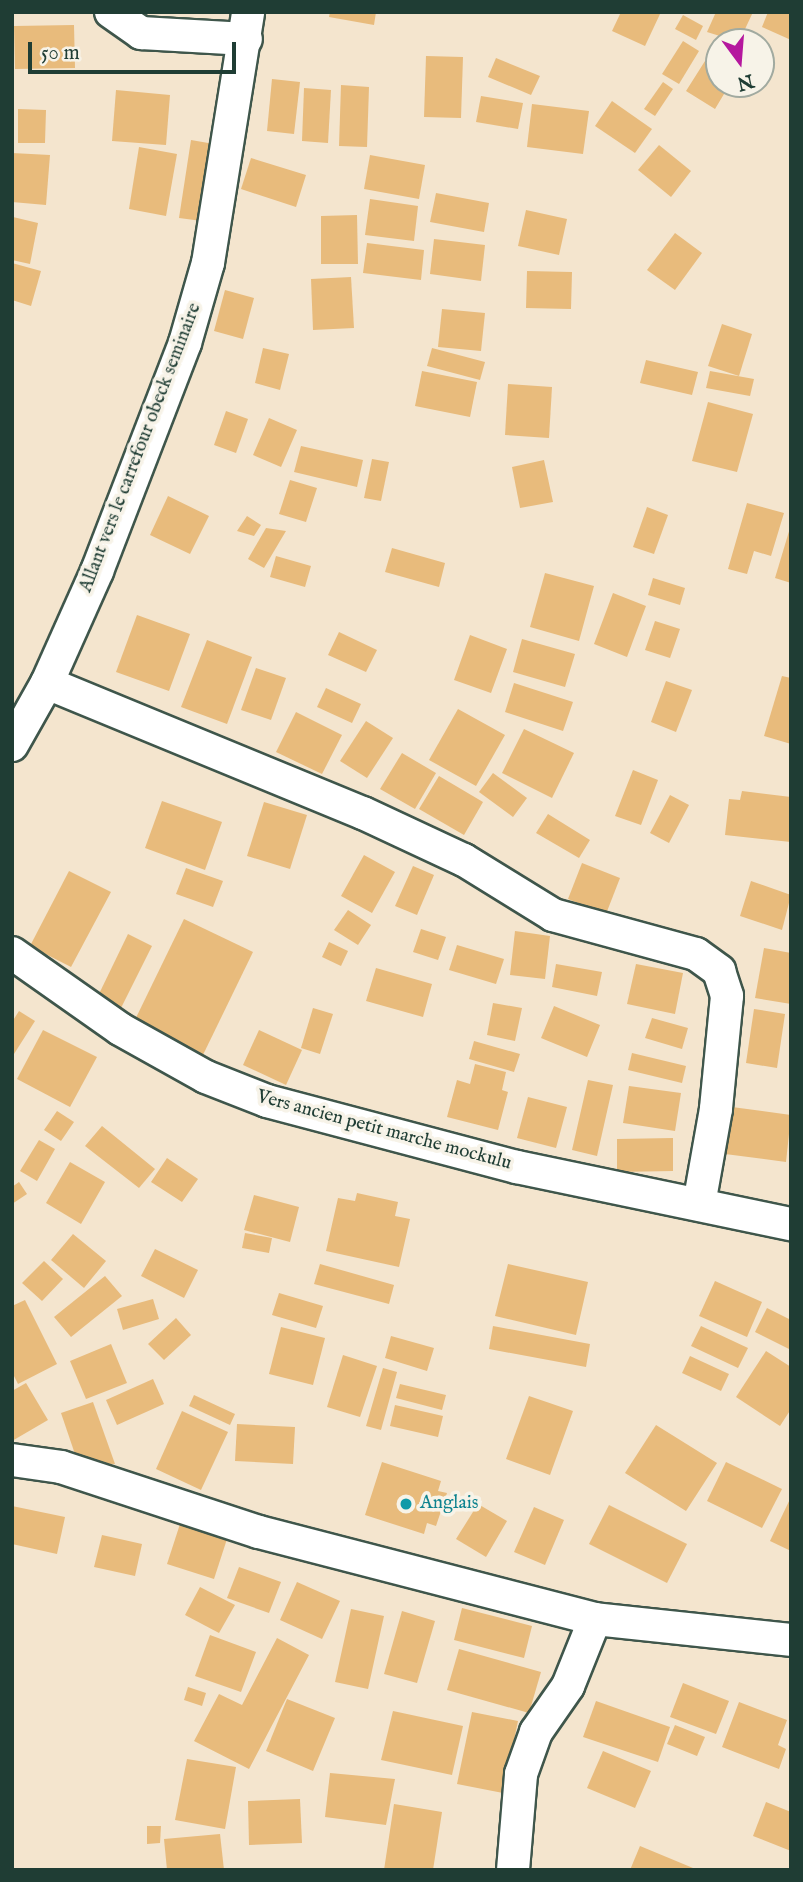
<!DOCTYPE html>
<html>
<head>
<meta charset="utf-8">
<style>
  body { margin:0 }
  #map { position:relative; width:803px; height:1882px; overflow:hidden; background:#f4e5ce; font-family:"IM FELL English",serif }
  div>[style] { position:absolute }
  .building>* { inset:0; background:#e8bb7c }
  .roads { filter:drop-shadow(2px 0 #3f564b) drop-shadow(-2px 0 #3f564b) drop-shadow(0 2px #3f564b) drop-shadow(0 -2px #3f564b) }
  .street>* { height:32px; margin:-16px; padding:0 16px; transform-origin:16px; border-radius:16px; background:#fff }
  .dots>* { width:19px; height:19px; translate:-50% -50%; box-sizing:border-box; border:4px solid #f7f3e8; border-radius:50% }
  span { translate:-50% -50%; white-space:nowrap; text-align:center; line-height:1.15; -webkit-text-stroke:7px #f7f3e8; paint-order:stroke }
  .street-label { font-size:19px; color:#1f3d34 }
  .culture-label { font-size:19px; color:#0d838f }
  .left { translate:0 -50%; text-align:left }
  .frame { position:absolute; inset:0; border:14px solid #1f3d34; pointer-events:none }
  .north { position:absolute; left:705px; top:28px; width:70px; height:70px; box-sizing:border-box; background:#f7f3e8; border:2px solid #a1aaa0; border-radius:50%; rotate:164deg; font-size:19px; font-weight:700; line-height:28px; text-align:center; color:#1f3d34 }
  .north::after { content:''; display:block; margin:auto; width:24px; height:32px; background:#b5179e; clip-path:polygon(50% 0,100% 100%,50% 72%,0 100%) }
  .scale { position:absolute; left:28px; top:42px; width:208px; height:32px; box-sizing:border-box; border:4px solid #1f3d34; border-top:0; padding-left:9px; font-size:21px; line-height:24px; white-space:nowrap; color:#1f3d34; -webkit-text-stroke:5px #f7f3e8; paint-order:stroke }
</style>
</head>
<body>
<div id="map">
  <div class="building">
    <i style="clip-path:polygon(330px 12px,376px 12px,374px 25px,329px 17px)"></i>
    <i style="clip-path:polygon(621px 12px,660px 14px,645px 46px,612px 31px)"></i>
    <i style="clip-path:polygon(716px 12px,753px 12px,739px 42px,707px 32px)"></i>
    <i style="clip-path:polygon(768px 12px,791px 12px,791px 40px,762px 27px)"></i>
    <i style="clip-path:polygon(683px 15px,703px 26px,696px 40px,675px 29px)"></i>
    <i style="clip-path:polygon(74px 25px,75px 68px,15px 69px,14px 26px)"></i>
    <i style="clip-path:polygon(683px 41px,699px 51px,679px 84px,662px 74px)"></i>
    <i style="clip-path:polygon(426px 56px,463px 57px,461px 118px,424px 117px)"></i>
    <i style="clip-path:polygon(496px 58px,540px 76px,531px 95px,488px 77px)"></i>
    <i style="clip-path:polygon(705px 61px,719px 70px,719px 84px,730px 84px,715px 109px,686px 91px)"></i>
    <i style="clip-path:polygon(272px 79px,300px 82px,294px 134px,267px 131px)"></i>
    <i style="clip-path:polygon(663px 82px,673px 89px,655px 116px,644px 109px)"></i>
    <i style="clip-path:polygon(341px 85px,369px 87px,367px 147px,339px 146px)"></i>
    <i style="clip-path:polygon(304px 88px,331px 90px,328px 143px,302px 141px)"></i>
    <i style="clip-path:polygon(116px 90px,170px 95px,166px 145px,112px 141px)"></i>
    <i style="clip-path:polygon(481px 96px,523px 103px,518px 129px,476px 122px)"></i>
    <i style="clip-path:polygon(612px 101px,652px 129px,635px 153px,595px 126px)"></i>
    <i style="clip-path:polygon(532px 104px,589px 111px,583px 154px,527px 147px)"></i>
    <i style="clip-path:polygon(18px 109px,46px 110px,45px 143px,18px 143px)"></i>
    <i style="clip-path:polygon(191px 140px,214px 144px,202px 221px,179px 218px)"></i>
    <i style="clip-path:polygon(659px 145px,691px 171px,671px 197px,638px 170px)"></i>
    <i style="clip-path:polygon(139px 147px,177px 154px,166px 216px,129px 209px)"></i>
    <i style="clip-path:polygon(12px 153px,50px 155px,46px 205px,12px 202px)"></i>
    <i style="clip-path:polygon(370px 155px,425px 165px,419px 199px,364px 189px)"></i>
    <i style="clip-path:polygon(251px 158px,306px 175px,296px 207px,241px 189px)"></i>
    <i style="clip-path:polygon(436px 193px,489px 203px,484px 232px,430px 222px)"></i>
    <i style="clip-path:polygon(370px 199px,418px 206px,414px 241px,365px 235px)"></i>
    <i style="clip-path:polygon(526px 210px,567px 219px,559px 255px,518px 246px)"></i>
    <i style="clip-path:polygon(357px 215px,358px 264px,321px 264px,321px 216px)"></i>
    <i style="clip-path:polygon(13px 217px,38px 223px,30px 264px,12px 260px)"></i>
    <i style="clip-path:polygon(675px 233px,702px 253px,675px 290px,647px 270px)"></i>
    <i style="clip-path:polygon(434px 239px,485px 245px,481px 281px,430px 274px)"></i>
    <i style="clip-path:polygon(367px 243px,424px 250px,421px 280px,363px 273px)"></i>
    <i style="clip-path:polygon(12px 263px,41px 271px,31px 306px,12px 300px)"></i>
    <i style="clip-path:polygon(527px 271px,572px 272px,571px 309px,526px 308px)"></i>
    <i style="clip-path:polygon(351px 277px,354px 328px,313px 330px,311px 279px)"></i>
    <i style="clip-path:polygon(225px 290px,254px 298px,243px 339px,214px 331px)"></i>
    <i style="clip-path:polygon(442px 309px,485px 313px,481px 351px,438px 347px)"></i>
    <i style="clip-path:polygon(722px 324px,752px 334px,739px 376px,708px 366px)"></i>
    <i style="clip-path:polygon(263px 348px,289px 354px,280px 390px,255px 383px)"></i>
    <i style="clip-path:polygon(432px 348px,485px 362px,480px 380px,427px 366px)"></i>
    <i style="clip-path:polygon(646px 360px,698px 372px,692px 395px,640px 383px)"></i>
    <i style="clip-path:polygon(422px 371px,477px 382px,470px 417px,415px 406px)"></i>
    <i style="clip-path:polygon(710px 371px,754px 379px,750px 396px,706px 388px)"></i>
    <i style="clip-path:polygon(508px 384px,552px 387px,549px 438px,505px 435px)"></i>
    <i style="clip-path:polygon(708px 402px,753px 414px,737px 472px,692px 461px)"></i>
    <i style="clip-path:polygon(226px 411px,248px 419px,236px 453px,214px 445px)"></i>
    <i style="clip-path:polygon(269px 418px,297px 430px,281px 467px,253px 455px)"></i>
    <i style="clip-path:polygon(301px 446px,363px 460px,357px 487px,294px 472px)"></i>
    <i style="clip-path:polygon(372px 459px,389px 462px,381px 501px,364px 498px)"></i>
    <i style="clip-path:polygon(544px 460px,553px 502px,520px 508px,512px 467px)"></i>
    <i style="clip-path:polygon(290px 480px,317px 488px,306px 522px,279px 514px)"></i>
    <i style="clip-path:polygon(168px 496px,209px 516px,190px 554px,150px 535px)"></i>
    <i style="clip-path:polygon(747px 503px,784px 513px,771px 556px,754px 551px,747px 574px,728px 569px)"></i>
    <i style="clip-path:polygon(647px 507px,668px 515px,654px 554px,633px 547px)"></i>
    <i style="clip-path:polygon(247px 516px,261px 525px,254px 536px,237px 531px)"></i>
    <i style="clip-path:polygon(266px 528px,286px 531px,264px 568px,248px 559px)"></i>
    <i style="clip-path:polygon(790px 528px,791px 528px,791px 583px,775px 578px)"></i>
    <i style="clip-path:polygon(392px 548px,445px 563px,439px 587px,385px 572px)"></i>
    <i style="clip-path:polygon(276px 556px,311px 566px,305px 587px,270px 577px)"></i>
    <i style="clip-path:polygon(545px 573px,594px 586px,579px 641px,530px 627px)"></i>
    <i style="clip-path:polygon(653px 578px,685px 588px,680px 605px,648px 595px)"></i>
    <i style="clip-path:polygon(613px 593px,646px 606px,627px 657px,594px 644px)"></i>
    <i style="clip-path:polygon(137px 615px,190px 634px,169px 691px,116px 672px)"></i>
    <i style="clip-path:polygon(655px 621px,680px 629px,670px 658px,645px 650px)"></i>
    <i style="clip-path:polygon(339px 632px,377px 650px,366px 672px,328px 655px)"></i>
    <i style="clip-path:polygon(470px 635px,507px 649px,491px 693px,454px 680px)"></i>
    <i style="clip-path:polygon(522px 639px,575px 654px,565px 687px,513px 672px)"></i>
    <i style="clip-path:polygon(207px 640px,252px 657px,227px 724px,181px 707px)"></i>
    <i style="clip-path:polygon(256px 668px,286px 678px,271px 720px,241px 710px)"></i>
    <i style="clip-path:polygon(782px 676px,791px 678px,791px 744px,764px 736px)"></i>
    <i style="clip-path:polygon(666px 681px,692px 690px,676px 732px,651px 722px)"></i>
    <i style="clip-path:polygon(514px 683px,573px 702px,563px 731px,505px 712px)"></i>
    <i style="clip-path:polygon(326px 688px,361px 704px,352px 723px,317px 707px)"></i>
    <i style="clip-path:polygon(458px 709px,505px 735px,476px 786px,429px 760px)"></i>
    <i style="clip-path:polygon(296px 712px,342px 735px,322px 774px,276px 752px)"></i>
    <i style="clip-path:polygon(366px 721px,393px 738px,367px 778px,340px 761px)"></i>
    <i style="clip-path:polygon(524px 729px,574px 753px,552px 798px,502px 773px)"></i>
    <i style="clip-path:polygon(402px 753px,436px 773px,415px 809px,380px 789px)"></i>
    <i style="clip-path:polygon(633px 770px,658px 780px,641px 825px,615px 816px)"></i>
    <i style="clip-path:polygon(493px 773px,527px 798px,513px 817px,479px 792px)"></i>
    <i style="clip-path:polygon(439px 776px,483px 802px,464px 835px,419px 809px)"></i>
    <i style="clip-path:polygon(742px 791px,791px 797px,791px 842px,725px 835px,729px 799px,740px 800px)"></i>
    <i style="clip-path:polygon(670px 795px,689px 805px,669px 843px,650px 833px)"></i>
    <i style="clip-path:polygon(162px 801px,222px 822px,205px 870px,145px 848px)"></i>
    <i style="clip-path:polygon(264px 802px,307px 815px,290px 869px,247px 856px)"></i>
    <i style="clip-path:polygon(548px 814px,590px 840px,579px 858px,536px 833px)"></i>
    <i style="clip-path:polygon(364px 855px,395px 872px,372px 913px,341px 896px)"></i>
    <i style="clip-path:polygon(582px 863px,620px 878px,606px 914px,568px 899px)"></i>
    <i style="clip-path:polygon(413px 866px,434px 875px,417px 915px,395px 906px)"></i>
    <i style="clip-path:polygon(186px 868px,223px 881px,213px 907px,176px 894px)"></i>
    <i style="clip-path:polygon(69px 871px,111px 892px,71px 967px,30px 946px)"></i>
    <i style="clip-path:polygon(751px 881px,791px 895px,782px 930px,740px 916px)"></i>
    <i style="clip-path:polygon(348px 910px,371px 925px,358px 945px,334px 930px)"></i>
    <i style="clip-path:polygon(184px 919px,253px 952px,201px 1059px,132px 1026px)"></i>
    <i style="clip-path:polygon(421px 929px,446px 937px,438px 960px,413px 952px)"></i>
    <i style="clip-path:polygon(515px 931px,550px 936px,545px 979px,510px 975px)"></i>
    <i style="clip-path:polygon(128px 934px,152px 946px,120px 1010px,97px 998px)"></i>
    <i style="clip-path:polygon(329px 942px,348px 951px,341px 966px,322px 957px)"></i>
    <i style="clip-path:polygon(457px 945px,504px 959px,496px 984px,449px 970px)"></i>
    <i style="clip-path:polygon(764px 948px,791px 953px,791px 1004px,755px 998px)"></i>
    <i style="clip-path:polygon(556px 964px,602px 972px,597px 996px,552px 987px)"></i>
    <i style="clip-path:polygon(636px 964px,683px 973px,675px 1014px,627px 1004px)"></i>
    <i style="clip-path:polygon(376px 968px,432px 984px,423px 1017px,366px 1001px)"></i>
    <i style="clip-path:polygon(493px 1003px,522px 1008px,515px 1041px,487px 1035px)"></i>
    <i style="clip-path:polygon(554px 1006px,600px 1025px,587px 1057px,541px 1038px)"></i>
    <i style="clip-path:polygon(313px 1008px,333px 1014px,320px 1054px,301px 1048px)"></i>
    <i style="clip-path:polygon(754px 1009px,785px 1014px,777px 1068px,746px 1063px)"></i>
    <i style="clip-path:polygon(19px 1011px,35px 1021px,14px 1054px,12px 1022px)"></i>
    <i style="clip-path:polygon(652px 1018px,688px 1028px,682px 1049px,645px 1038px)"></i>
    <i style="clip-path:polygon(43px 1030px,97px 1057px,70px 1107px,17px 1079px)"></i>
    <i style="clip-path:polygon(259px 1030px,302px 1050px,286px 1085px,243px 1065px)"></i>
    <i style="clip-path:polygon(474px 1041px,520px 1054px,514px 1072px,469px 1059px)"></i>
    <i style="clip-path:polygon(632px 1053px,686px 1066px,682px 1083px,628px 1070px)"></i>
    <i style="clip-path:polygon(475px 1064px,506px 1072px,502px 1090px,508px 1092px,498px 1130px,447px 1117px,457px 1080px,470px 1084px)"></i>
    <i style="clip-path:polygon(588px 1080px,613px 1085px,597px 1156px,572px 1150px)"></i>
    <i style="clip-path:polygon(629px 1086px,681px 1093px,675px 1131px,623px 1123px)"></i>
    <i style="clip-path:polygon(528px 1097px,567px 1107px,556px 1148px,517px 1138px)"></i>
    <i style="clip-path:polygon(732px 1107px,791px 1115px,786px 1162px,725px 1154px)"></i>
    <i style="clip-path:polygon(57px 1111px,74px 1122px,61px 1141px,44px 1130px)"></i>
    <i style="clip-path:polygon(102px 1126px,155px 1169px,139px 1188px,85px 1146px)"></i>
    <i style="clip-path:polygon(673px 1138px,673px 1171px,617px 1172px,617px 1139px)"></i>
    <i style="clip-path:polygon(39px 1140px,55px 1149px,37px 1181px,20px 1171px)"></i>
    <i style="clip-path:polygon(167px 1158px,198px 1179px,182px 1202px,151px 1182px)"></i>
    <i style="clip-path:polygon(70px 1162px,105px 1182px,81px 1224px,46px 1203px)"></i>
    <i style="clip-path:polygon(19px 1182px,27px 1194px,12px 1204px,12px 1187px)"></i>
    <i style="clip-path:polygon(357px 1193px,398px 1202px,395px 1216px,410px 1219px,399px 1267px,326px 1251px,338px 1198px,355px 1201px)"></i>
    <i style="clip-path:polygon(254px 1195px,299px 1207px,290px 1242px,244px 1230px)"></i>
    <i style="clip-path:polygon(245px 1233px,272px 1238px,269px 1253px,242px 1248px)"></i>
    <i style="clip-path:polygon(73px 1234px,106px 1261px,84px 1288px,51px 1260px)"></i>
    <i style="clip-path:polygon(155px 1249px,198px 1270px,184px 1298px,141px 1276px)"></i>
    <i style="clip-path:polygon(44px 1261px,63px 1279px,42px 1301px,22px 1283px)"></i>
    <i style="clip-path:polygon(320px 1264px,394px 1285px,389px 1304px,314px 1284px)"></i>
    <i style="clip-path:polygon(508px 1264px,588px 1282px,576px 1335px,495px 1316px)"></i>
    <i style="clip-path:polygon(105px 1276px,122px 1296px,71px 1337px,54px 1317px)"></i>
    <i style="clip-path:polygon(715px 1281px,762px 1302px,747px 1337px,699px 1316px)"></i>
    <i style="clip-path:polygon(279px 1293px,323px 1306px,316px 1328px,272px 1315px)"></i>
    <i style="clip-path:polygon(153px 1299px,159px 1319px,123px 1330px,117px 1309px)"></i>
    <i style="clip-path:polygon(25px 1300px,57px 1364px,18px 1384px,12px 1372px,12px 1306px)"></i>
    <i style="clip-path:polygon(767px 1308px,791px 1320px,791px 1350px,755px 1332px)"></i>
    <i style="clip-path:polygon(176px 1318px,191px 1335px,164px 1360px,148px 1344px)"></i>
    <i style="clip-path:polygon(493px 1326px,590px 1344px,586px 1367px,489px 1349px)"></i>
    <i style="clip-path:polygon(701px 1326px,748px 1348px,738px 1368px,691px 1346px)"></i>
    <i style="clip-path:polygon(281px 1327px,325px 1338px,313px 1385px,269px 1374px)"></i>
    <i style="clip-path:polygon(391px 1336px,434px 1348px,427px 1371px,385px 1358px)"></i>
    <i style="clip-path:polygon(111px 1344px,127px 1383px,86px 1399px,70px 1361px)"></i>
    <i style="clip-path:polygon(766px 1351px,791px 1367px,791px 1409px,780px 1426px,736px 1397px)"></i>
    <i style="clip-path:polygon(343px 1355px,377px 1366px,360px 1417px,327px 1407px)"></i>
    <i style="clip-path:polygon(690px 1356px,729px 1374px,721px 1391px,682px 1373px)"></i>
    <i style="clip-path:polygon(383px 1368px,397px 1372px,381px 1430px,366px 1426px)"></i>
    <i style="clip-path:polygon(153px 1379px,164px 1404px,117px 1425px,106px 1400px)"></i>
    <i style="clip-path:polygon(26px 1383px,48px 1420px,12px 1441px,12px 1391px)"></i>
    <i style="clip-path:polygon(400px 1384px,446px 1395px,442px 1410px,396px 1398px)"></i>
    <i style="clip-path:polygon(194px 1395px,235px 1414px,230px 1425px,189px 1406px)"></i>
    <i style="clip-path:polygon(529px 1396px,573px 1411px,550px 1475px,506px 1459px)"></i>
    <i style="clip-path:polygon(93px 1402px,115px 1464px,78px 1463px,61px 1413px)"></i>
    <i style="clip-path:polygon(395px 1405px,443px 1416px,438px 1437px,390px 1426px)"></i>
    <i style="clip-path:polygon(182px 1411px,228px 1432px,201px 1490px,156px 1469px)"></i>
    <i style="clip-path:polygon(237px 1424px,295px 1427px,293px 1464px,235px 1461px)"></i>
    <i style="clip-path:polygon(656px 1425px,717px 1463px,686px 1511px,625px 1473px)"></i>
    <i style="clip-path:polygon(382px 1462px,441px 1481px,438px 1491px,447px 1493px,436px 1526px,427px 1523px,424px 1534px,365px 1515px)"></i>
    <i style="clip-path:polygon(726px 1462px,782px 1489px,762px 1528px,707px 1501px)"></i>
    <i style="clip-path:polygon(791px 1497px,791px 1551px,770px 1541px)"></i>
    <i style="clip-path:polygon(478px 1504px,507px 1521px,486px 1557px,456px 1539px)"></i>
    <i style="clip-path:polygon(609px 1505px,687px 1544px,667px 1583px,589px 1544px)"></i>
    <i style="clip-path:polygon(12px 1506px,65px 1517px,57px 1554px,12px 1544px)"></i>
    <i style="clip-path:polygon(534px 1507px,564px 1520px,545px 1565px,514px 1552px)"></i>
    <i style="clip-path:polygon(180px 1524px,227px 1539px,214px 1579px,167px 1564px)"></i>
    <i style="clip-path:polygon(102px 1535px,142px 1544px,135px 1576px,94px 1567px)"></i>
    <i style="clip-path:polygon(239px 1567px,281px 1582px,269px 1613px,227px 1598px)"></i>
    <i style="clip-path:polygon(297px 1582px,340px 1601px,322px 1639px,280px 1620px)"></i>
    <i style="clip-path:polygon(200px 1587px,235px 1605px,219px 1633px,185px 1615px)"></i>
    <i style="clip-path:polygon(462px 1608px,532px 1626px,524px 1658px,454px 1640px)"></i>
    <i style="clip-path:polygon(351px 1609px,384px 1616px,368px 1689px,335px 1682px)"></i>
    <i style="clip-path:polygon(402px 1611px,435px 1621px,417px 1683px,384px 1674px)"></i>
    <i style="clip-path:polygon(210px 1635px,256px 1652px,241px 1692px,195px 1676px)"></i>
    <i style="clip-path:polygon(277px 1638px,309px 1655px,249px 1769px,194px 1741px,219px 1694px,242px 1705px)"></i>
    <i style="clip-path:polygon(459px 1649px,541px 1672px,529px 1713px,447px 1690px)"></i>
    <i style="clip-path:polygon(683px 1683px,729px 1701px,716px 1734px,670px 1717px)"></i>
    <i style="clip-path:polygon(188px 1687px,206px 1693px,202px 1706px,184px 1700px)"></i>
    <i style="clip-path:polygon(287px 1699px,335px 1718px,313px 1771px,266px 1751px)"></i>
    <i style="clip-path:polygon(596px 1701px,670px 1727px,658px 1762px,583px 1737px)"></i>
    <i style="clip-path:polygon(739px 1702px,787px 1720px,778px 1745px,786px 1749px,779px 1769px,722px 1747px)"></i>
    <i style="clip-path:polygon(393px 1711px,463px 1726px,452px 1775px,381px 1760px)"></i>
    <i style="clip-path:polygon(472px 1712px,518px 1721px,503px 1793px,457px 1784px)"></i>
    <i style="clip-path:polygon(675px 1725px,705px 1737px,697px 1756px,667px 1744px)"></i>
    <i style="clip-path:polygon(603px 1751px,651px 1771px,635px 1808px,587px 1788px)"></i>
    <i style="clip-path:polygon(187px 1759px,236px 1767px,225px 1829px,175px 1820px)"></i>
    <i style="clip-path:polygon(330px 1773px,395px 1779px,386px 1825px,325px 1817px)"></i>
    <i style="clip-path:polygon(300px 1799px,302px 1843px,249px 1845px,248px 1801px)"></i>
    <i style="clip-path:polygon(766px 1802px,791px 1812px,791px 1851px,753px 1836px)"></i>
    <i style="clip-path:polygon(394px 1804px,442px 1812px,433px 1870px,384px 1870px)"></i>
    <i style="clip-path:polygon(147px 1826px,161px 1826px,160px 1843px,147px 1844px)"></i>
    <i style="clip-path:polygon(220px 1834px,224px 1870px,167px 1870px,164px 1839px)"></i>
    <i style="clip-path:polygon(640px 1846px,693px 1868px,692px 1870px,630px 1870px)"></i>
  </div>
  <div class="roads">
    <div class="street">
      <i style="left:111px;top:12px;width:37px;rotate:35deg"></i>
      <i style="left:141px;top:33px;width:105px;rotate:3.3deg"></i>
      <i style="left:47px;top:683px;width:342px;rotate:22.4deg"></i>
      <i style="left:363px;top:813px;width:111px;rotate:25deg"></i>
      <i style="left:464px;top:860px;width:105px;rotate:31.7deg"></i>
      <i style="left:553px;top:915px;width:148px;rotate:15.3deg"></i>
      <i style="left:696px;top:954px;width:29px;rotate:36deg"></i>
      <i style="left:719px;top:971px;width:26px;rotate:72deg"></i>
      <i style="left:727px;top:996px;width:114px;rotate:95.6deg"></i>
      <i style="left:716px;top:1109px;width:97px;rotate:100.1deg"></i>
      <i style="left:12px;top:745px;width:71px;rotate:-60.6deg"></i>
      <i style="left:47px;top:683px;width:123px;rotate:-65.9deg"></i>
      <i style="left:97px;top:571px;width:244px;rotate:-68.9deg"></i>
      <i style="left:185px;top:343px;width:83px;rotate:-74deg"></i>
      <i style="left:208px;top:263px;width:254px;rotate:-80.9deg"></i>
      <i style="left:12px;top:953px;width:132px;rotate:35.1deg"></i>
      <i style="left:120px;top:1029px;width:98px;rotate:29.2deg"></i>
      <i style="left:206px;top:1077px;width:66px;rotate:21.5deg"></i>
      <i style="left:267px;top:1101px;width:259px;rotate:14.8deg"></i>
      <i style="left:517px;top:1167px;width:280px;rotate:11.8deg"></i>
      <i style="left:12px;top:1460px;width:49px;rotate:8.1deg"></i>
      <i style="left:61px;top:1467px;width:208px;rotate:18.2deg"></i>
      <i style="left:259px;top:1532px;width:347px;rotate:14.5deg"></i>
      <i style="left:595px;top:1619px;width:197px;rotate:6.1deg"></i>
      <i style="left:513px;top:1870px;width:96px;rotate:-85.2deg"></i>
      <i style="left:521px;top:1774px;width:45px;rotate:-70.3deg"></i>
      <i style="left:536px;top:1732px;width:56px;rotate:-55.2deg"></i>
      <i style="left:568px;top:1686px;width:72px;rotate:-68.1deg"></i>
    </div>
  </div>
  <div class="dots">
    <i style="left:406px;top:1504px;background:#0f9aa8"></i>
  </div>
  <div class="street-label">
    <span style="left:141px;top:448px;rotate:-69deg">Allant vers le carrefour obeck seminaire</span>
    <span style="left:384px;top:1131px;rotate:15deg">Vers ancien petit marche mockulu</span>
  </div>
  <div class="culture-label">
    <span class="left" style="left:420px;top:1504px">Anglais</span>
  </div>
  <div class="frame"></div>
  <div class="north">N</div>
  <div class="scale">50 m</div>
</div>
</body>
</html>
